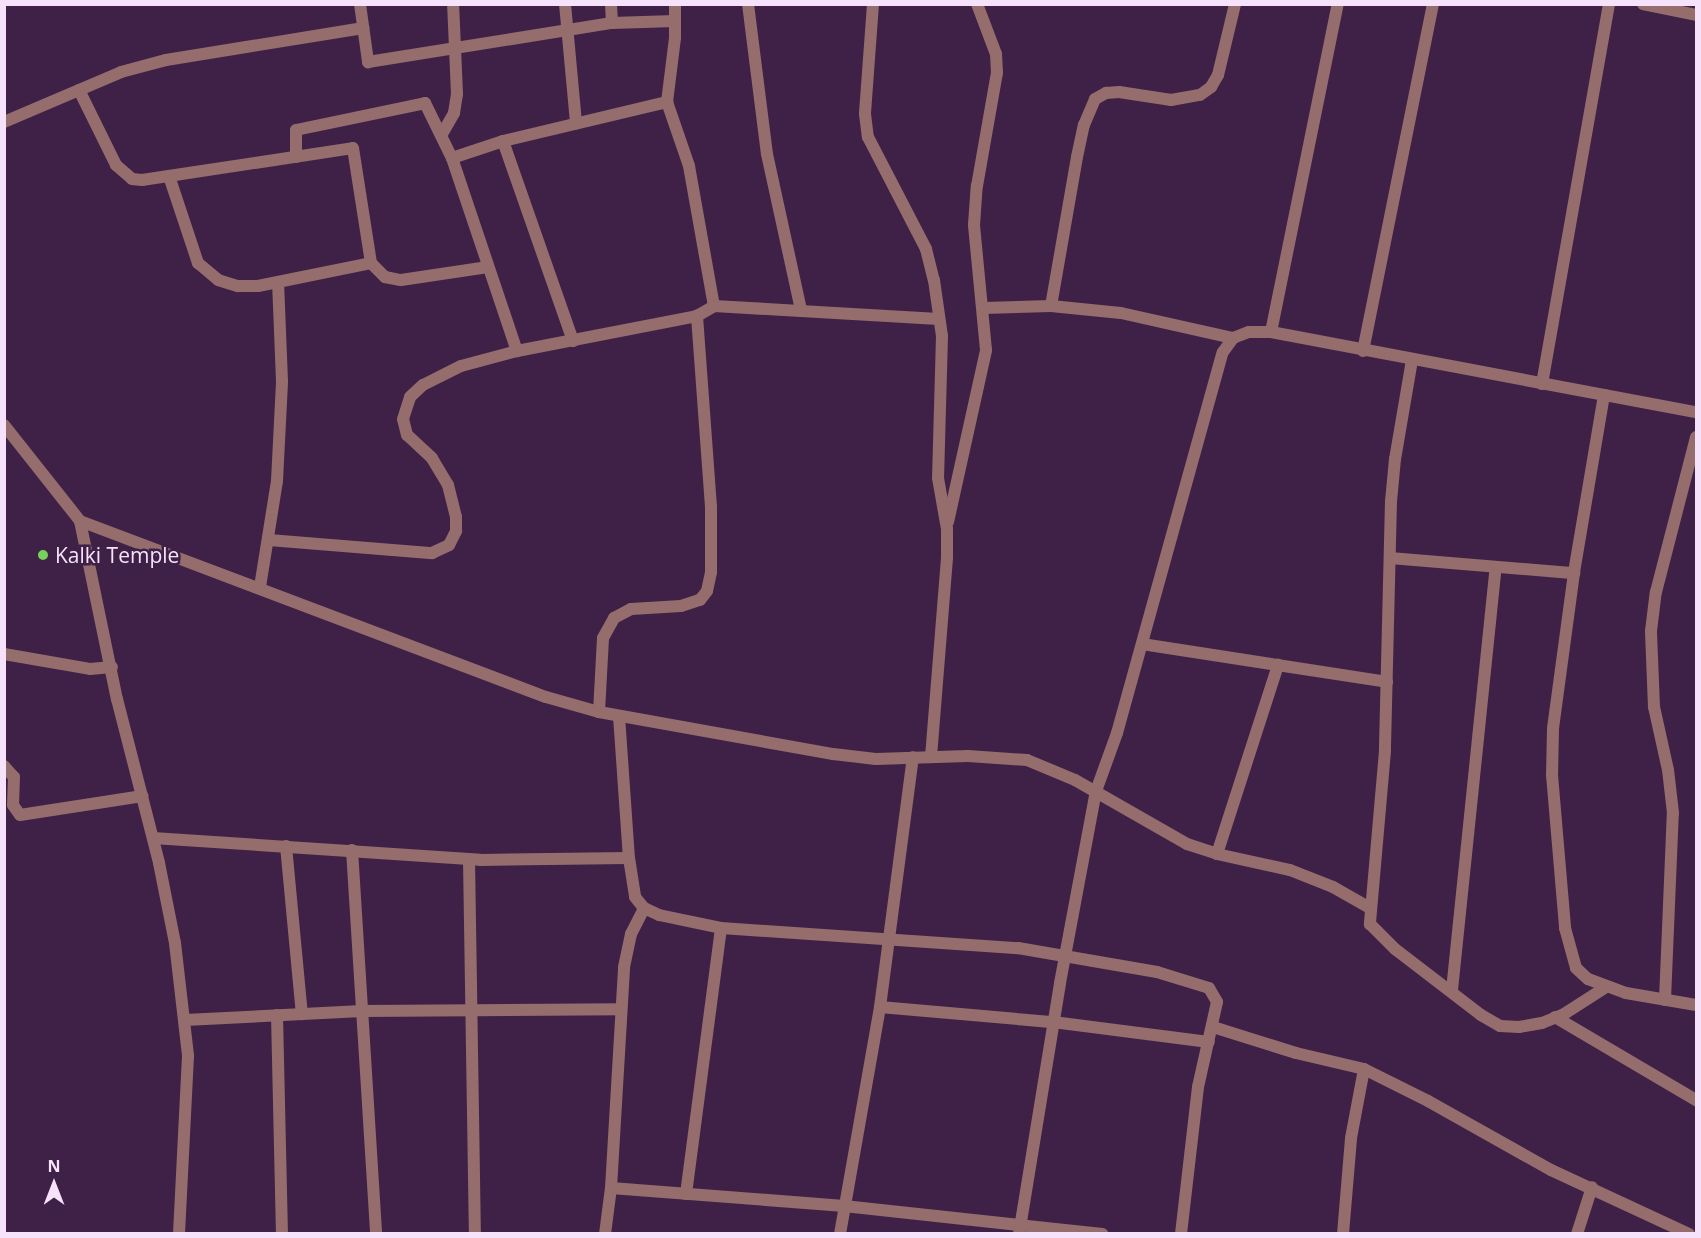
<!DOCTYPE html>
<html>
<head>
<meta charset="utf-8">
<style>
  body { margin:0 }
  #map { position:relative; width:1701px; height:1238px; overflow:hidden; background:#3f2147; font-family:"Open Sans",sans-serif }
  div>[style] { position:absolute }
  .minor>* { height:12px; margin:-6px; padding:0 6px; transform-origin:6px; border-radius:6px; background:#956d6d }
  .dots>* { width:16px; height:16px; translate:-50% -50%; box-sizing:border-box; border:3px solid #3f2147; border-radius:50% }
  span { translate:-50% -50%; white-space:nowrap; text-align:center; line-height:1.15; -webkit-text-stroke:5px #3f2147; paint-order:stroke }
  .poi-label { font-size:21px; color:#f6e3fb }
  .left { translate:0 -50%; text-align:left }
  .frame { position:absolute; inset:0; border:6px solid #f6e3fb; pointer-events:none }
  .north { position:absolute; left:24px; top:1154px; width:60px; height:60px; -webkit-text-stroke:4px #3f2147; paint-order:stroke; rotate:0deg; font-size:16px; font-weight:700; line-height:24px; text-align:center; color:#f6e3fb }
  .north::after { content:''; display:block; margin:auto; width:21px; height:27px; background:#f6e3fb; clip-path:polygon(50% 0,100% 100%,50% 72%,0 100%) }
</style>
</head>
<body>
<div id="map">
  <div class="minor">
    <i style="left:360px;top:4px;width:59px;rotate:82.1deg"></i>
    <i style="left:368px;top:62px;width:247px;rotate:-9.1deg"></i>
    <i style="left:612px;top:23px;width:63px;rotate:-1.8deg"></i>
    <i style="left:565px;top:4px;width:120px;rotate:84.7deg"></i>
    <i style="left:611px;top:4px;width:19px;rotate:87deg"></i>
    <i style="left:675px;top:4px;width:34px;rotate:90deg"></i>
    <i style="left:675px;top:38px;width:64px;rotate:97.1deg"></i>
    <i style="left:667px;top:102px;width:68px;rotate:71deg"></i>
    <i style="left:689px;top:166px;width:142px;rotate:79.9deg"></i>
    <i style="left:748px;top:4px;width:151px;rotate:82.8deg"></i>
    <i style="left:767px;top:154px;width:160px;rotate:77.7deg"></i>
    <i style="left:873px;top:4px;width:110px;rotate:94.2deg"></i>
    <i style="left:865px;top:114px;width:23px;rotate:83deg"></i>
    <i style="left:868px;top:137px;width:126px;rotate:62.6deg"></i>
    <i style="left:926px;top:249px;width:32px;rotate:76deg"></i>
    <i style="left:934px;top:280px;width:57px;rotate:81.9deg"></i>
    <i style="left:942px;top:336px;width:142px;rotate:91.6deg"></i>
    <i style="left:938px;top:478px;width:52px;rotate:80deg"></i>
    <i style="left:947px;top:529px;width:29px;rotate:90deg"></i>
    <i style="left:947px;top:558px;width:198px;rotate:94.6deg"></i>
    <i style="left:1643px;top:4px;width:54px;rotate:11.7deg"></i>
    <i style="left:79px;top:90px;width:84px;rotate:63.7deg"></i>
    <i style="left:116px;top:165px;width:21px;rotate:41deg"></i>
    <i style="left:132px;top:179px;width:10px;rotate:6deg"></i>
    <i style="left:142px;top:180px;width:213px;rotate:-8.6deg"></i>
    <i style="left:353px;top:148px;width:116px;rotate:81.1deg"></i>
    <i style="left:371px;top:263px;width:20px;rotate:45deg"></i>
    <i style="left:385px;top:277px;width:16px;rotate:11deg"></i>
    <i style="left:401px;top:280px;width:88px;rotate:-8.5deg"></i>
    <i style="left:4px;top:122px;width:127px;rotate:-23.1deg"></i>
    <i style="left:121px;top:72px;width:47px;rotate:-14.9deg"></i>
    <i style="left:166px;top:60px;width:200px;rotate:-9.2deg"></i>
    <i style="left:442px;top:134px;width:24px;rotate:-60deg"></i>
    <i style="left:454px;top:113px;width:19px;rotate:-81deg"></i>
    <i style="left:457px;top:94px;width:90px;rotate:-92.5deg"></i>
    <i style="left:503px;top:141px;width:212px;rotate:70.7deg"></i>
    <i style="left:296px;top:157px;width:27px;rotate:-90deg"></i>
    <i style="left:296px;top:130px;width:132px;rotate:-11.8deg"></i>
    <i style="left:425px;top:103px;width:61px;rotate:63.9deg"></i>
    <i style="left:452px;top:158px;width:204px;rotate:71.4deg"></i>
    <i style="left:452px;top:158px;width:54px;rotate:-18.4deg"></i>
    <i style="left:503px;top:141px;width:169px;rotate:-13.4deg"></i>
    <i style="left:169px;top:176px;width:92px;rotate:71.6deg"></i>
    <i style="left:198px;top:263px;width:26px;rotate:40deg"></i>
    <i style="left:218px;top:280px;width:21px;rotate:17deg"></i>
    <i style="left:238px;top:286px;width:20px"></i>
    <i style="left:258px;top:286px;width:115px;rotate:-11.5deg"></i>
    <i style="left:1051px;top:306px;width:151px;rotate:-80.1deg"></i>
    <i style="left:1077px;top:157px;width:33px;rotate:-78deg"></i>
    <i style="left:1084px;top:125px;width:28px;rotate:-67deg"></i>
    <i style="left:1095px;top:99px;width:13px;rotate:-29deg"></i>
    <i style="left:1106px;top:93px;width:13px;rotate:-4deg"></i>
    <i style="left:1119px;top:92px;width:53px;rotate:8.7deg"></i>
    <i style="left:1171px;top:100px;width:29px;rotate:-10deg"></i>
    <i style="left:1200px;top:95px;width:14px;rotate:-36deg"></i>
    <i style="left:1211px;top:87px;width:14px;rotate:-60deg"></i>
    <i style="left:1218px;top:75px;width:73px;rotate:-76.5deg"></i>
    <i style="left:983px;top:308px;width:68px;rotate:-1.7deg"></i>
    <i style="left:1051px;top:306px;width:70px;rotate:5.7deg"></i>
    <i style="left:1121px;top:313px;width:115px;rotate:12.6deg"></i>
    <i style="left:1271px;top:332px;width:335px;rotate:-78.5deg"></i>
    <i style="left:1363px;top:351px;width:354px;rotate:-78.6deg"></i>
    <i style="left:1412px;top:360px;width:100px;rotate:99.7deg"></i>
    <i style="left:1395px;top:459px;width:42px;rotate:95.4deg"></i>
    <i style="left:1391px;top:501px;width:250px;rotate:91.4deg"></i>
    <i style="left:1385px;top:751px;width:174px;rotate:95deg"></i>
    <i style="left:1370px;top:924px;width:35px;rotate:45deg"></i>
    <i style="left:1395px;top:949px;width:108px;rotate:37.5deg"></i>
    <i style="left:1481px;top:1015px;width:22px;rotate:30deg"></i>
    <i style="left:1500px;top:1026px;width:19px;rotate:3deg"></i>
    <i style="left:1519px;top:1027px;width:23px;rotate:-10deg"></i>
    <i style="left:1542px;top:1023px;width:24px;rotate:-22deg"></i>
    <i style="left:1564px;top:1014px;width:50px;rotate:-32.7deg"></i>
    <i style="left:1542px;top:384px;width:386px;rotate:-80deg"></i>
    <i style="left:1604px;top:395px;width:181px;rotate:99.6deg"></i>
    <i style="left:1574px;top:573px;width:157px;rotate:97.7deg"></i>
    <i style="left:1553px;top:729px;width:46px;rotate:91.2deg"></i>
    <i style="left:1552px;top:775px;width:154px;rotate:85.1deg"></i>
    <i style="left:1565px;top:928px;width:41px;rotate:74.6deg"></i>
    <i style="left:1576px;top:968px;width:16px;rotate:43deg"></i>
    <i style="left:1588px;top:979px;width:40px;rotate:20.2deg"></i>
    <i style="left:1626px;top:993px;width:71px;rotate:9.7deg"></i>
    <i style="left:4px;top:425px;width:122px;rotate:51.6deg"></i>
    <i style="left:80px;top:521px;width:182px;rotate:78.3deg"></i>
    <i style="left:117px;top:699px;width:169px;rotate:75.6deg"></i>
    <i style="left:159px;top:863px;width:82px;rotate:78.7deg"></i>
    <i style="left:175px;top:943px;width:114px;rotate:83.4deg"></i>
    <i style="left:188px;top:1056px;width:178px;rotate:92.9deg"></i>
    <i style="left:80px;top:521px;width:498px;rotate:20.7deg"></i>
    <i style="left:546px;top:697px;width:55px;rotate:15.8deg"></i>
    <i style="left:599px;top:712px;width:238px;rotate:10.2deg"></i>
    <i style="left:833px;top:754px;width:43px;rotate:6.6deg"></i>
    <i style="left:876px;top:759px;width:92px;rotate:-1.9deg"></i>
    <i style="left:968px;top:756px;width:59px;rotate:3.9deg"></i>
    <i style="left:1027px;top:760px;width:52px;rotate:22.6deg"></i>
    <i style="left:1075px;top:780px;width:129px;rotate:29.7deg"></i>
    <i style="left:1187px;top:844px;width:32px;rotate:18deg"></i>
    <i style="left:1217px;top:854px;width:75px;rotate:12.4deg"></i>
    <i style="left:1290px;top:870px;width:46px;rotate:21.6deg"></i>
    <i style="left:1333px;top:887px;width:43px;rotate:29.6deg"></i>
    <i style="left:948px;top:522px;width:176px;rotate:-77.5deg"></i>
    <i style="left:986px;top:350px;width:126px;rotate:-95.5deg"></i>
    <i style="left:974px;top:225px;width:39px;rotate:-86deg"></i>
    <i style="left:977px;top:186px;width:115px;rotate:-80deg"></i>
    <i style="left:997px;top:73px;width:19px;rotate:-93deg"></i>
    <i style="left:996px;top:54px;width:53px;rotate:-110.8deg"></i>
    <i style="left:269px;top:540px;width:164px;rotate:4.6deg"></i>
    <i style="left:432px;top:553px;width:19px;rotate:-25deg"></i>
    <i style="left:449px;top:545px;width:16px;rotate:-63deg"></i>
    <i style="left:456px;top:531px;width:14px;rotate:-90deg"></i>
    <i style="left:456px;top:517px;width:33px;rotate:-104deg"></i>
    <i style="left:448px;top:485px;width:31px;rotate:-121deg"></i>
    <i style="left:432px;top:458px;width:34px;rotate:-137deg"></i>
    <i style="left:407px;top:435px;width:16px;rotate:-104deg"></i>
    <i style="left:403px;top:419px;width:23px;rotate:-72deg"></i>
    <i style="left:410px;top:397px;width:18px;rotate:-43deg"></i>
    <i style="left:423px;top:385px;width:42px;rotate:-26.6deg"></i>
    <i style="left:461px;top:366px;width:58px;rotate:-15deg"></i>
    <i style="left:517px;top:351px;width:183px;rotate:-11deg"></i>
    <i style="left:697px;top:316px;width:20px;rotate:-30deg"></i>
    <i style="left:714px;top:306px;width:225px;rotate:3.3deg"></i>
    <i style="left:1390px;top:558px;width:185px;rotate:4.7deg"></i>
    <i style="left:260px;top:587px;width:107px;rotate:-80.9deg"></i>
    <i style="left:277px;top:481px;width:100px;rotate:-87.1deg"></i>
    <i style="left:282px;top:381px;width:98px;rotate:-92.3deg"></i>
    <i style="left:1142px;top:644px;width:248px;rotate:8.8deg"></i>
    <i style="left:4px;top:654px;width:87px;rotate:9.9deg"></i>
    <i style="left:90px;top:669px;width:22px;rotate:-5deg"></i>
    <i style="left:599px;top:712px;width:74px;rotate:-86.9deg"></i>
    <i style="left:603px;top:638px;width:23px;rotate:-61deg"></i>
    <i style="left:614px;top:618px;width:19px;rotate:-28deg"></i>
    <i style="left:631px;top:609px;width:50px;rotate:-3.4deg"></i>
    <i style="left:681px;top:606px;width:20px;rotate:-18deg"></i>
    <i style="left:700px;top:600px;width:11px;rotate:-52deg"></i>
    <i style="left:707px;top:591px;width:19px;rotate:-78deg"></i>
    <i style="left:711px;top:572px;width:65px;rotate:-90deg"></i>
    <i style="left:711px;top:507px;width:192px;rotate:-94.2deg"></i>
    <i style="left:619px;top:716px;width:142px;rotate:86deg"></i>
    <i style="left:629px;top:858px;width:39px;rotate:81deg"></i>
    <i style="left:635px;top:897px;width:14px;rotate:51deg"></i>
    <i style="left:644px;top:908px;width:17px;rotate:25deg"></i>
    <i style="left:659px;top:915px;width:63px;rotate:11.8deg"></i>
    <i style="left:721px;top:928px;width:298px;rotate:3.9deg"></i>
    <i style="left:1018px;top:948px;width:141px;rotate:9.8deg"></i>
    <i style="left:1157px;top:972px;width:54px;rotate:17.1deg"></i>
    <i style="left:1209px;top:988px;width:16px;rotate:60deg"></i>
    <i style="left:1217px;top:1002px;width:87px;rotate:102.6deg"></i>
    <i style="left:1198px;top:1087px;width:148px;rotate:96.6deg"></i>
    <i style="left:4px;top:766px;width:15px;rotate:48deg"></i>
    <i style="left:14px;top:777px;width:28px;rotate:92deg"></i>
    <i style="left:13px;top:805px;width:12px;rotate:55deg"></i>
    <i style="left:20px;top:815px;width:124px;rotate:-8.8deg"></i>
    <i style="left:153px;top:838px;width:328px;rotate:3.8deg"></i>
    <i style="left:480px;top:860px;width:149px;rotate:-0.8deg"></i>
    <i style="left:286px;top:846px;width:169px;rotate:84.6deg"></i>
    <i style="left:352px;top:850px;width:385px;rotate:86.4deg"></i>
    <i style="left:1217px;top:854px;width:199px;rotate:-72.1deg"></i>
    <i style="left:469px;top:859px;width:375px;rotate:89.1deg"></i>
    <i style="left:1452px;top:990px;width:425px;rotate:-84.1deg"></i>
    <i style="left:1665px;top:1000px;width:187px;rotate:-87.6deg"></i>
    <i style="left:1673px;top:813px;width:43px;rotate:-96.6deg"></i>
    <i style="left:1668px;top:770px;width:65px;rotate:-102.5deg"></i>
    <i style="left:1654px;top:707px;width:76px;rotate:-92.3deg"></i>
    <i style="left:1651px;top:631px;width:39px;rotate:-83deg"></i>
    <i style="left:1656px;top:592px;width:160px;rotate:-75.5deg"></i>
    <i style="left:880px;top:1007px;width:174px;rotate:5deg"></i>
    <i style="left:1053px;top:1022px;width:157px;rotate:7.3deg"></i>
    <i style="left:277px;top:1015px;width:219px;rotate:88.7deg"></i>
    <i style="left:1555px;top:1017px;width:164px;rotate:30.5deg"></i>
    <i style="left:185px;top:1020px;width:177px;rotate:-2.9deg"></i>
    <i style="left:362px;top:1011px;width:259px;rotate:-0.4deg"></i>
    <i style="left:1213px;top:1027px;width:87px;rotate:17.4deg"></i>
    <i style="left:1296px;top:1053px;width:70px;rotate:13.2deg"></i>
    <i style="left:1364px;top:1069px;width:72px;rotate:26.6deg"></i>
    <i style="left:1428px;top:1101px;width:141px;rotate:29.3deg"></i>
    <i style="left:1551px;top:1170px;width:152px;rotate:24.9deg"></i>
    <i style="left:611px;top:1188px;width:234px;rotate:4.4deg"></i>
    <i style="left:844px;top:1206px;width:260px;rotate:6.2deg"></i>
    <i style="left:686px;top:1194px;width:268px;rotate:-82.5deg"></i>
    <i style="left:605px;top:1234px;width:46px;rotate:-82.6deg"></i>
    <i style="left:611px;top:1188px;width:221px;rotate:-86.6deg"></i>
    <i style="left:624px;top:967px;width:34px;rotate:-78deg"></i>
    <i style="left:631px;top:934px;width:29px;rotate:-63deg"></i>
    <i style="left:840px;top:1234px;width:230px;rotate:-80deg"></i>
    <i style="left:880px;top:1007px;width:252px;rotate:-82.5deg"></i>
    <i style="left:1019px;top:1234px;width:254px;rotate:-80.7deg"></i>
    <i style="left:1060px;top:983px;width:195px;rotate:-79.4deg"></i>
    <i style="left:1096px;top:791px;width:62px;rotate:-70.1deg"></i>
    <i style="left:1117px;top:733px;width:395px;rotate:-74.5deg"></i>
    <i style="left:1223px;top:352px;width:17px;rotate:-54deg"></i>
    <i style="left:1233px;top:338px;width:17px;rotate:-21deg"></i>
    <i style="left:1249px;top:332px;width:22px"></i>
    <i style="left:1271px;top:332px;width:432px;rotate:10.7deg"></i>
    <i style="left:1343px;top:1234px;width:96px;rotate:-85.2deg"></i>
    <i style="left:1351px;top:1138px;width:70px;rotate:-79.3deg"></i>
    <i style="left:1577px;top:1234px;width:49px;rotate:-72.3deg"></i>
  </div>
  <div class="dots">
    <i style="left:43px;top:555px;background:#76d25a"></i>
  </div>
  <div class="poi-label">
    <span class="left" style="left:55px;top:555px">Kalki Temple</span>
  </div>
  <div class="frame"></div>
  <div class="north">N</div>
</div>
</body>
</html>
